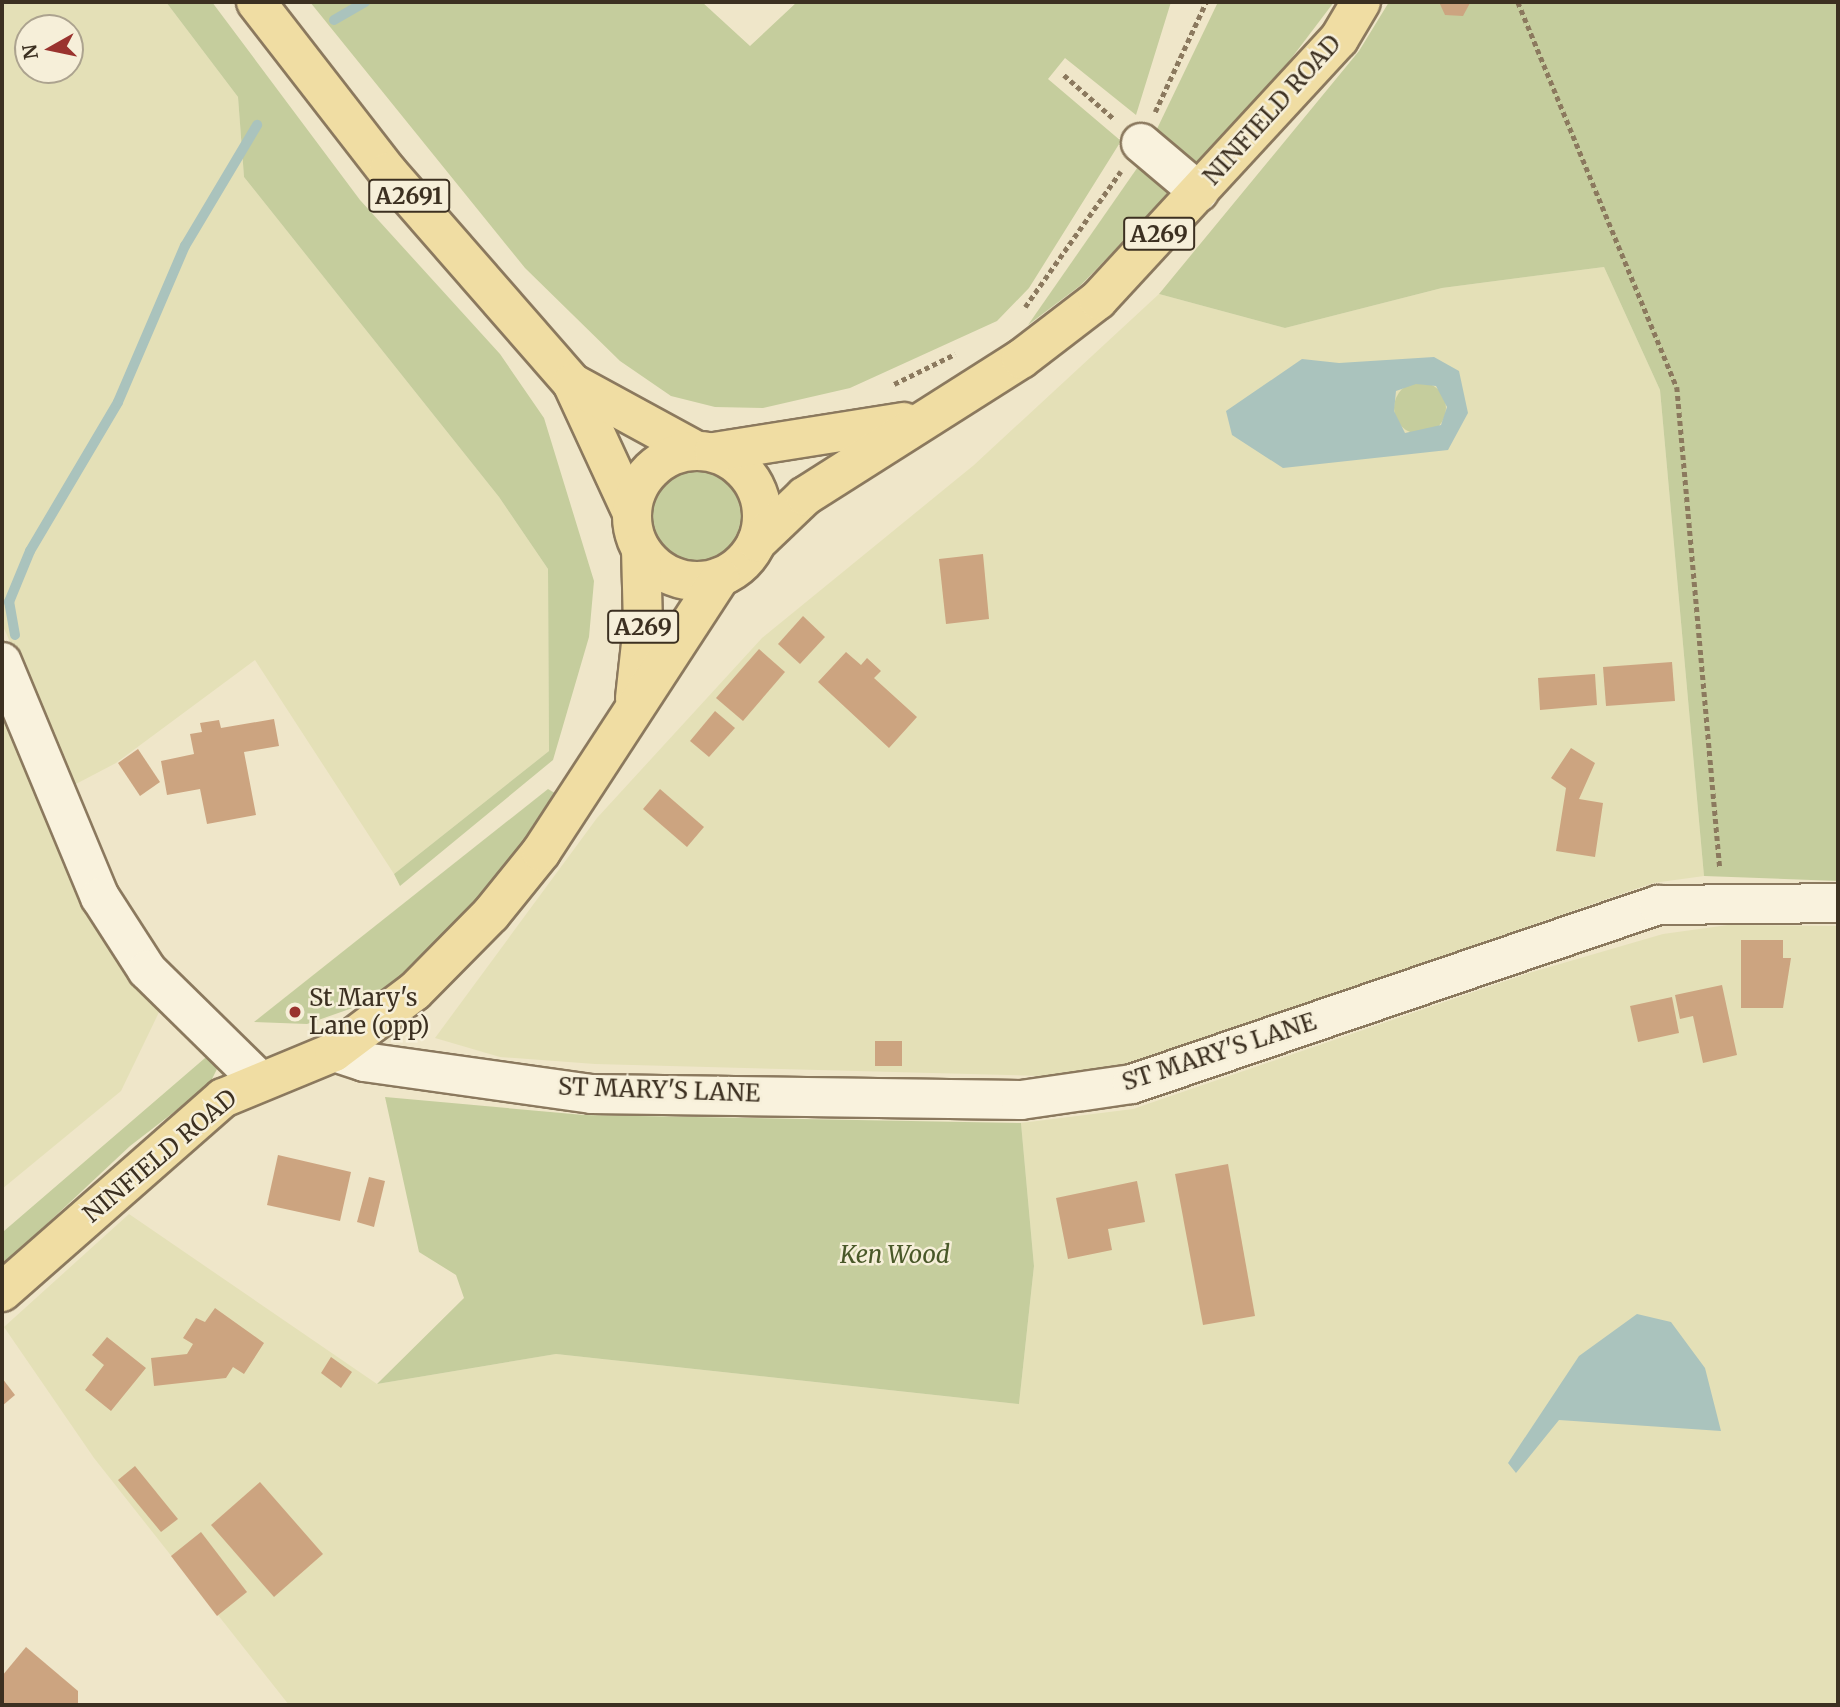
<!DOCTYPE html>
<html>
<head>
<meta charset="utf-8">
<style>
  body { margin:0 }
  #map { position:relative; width:1840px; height:1707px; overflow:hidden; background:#efe6c9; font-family:Merriweather,serif }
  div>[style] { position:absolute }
  .farmland>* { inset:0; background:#e4e0b7 }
  .green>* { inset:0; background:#c5cd9d }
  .round { border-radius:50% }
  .water>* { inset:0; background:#aac3bd }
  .stream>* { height:10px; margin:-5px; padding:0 5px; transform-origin:5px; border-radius:5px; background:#aac3bd }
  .building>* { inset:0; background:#cca480 }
  .path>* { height:4.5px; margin-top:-2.25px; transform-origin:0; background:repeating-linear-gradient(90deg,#8b795e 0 5px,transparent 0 8.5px) }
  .roads { filter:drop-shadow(2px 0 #8b795e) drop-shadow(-2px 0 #8b795e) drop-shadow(0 2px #8b795e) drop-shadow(0 -2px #8b795e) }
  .minor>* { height:38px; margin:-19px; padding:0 19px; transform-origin:19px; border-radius:19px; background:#f9f2dd }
  .major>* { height:38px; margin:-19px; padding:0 19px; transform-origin:19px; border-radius:19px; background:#f0dda3 }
  .major>.ring { margin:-19px; padding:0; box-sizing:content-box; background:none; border:38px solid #f0dda3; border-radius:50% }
  .dots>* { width:19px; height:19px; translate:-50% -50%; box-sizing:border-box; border:4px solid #f6efd9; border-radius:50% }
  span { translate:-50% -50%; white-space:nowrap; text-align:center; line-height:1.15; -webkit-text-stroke:5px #f6efd9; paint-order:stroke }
  .shield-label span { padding:2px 5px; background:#f6efd9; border:2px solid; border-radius:5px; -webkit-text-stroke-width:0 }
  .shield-label { font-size:23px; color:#3c3021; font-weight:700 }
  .street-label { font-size:24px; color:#3c3021 }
  .poi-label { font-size:24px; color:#3c3021 }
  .left { translate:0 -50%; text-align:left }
  .park-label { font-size:24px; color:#495828; font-style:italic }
  .frame { position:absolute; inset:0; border:4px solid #3c3021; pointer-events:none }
  .north { position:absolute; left:14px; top:14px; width:70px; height:70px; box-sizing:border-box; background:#f6efd9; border:2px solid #aca38f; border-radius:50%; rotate:261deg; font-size:19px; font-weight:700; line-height:28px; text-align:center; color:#3c3021 }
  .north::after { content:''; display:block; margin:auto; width:24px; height:32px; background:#9a332e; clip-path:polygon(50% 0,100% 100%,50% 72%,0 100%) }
</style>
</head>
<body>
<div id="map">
  <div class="farmland">
    <i style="clip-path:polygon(evenodd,2px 2px,166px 2px,238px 97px,244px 177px,499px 497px,548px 569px,549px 751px,394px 874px,255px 660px,116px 763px,74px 785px,2px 624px,2px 2px,28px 28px,70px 28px,70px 70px,28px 70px,28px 28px)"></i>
    <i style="clip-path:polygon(1604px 267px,1660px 390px,1704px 876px,1653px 883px,1125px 1066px,1042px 1076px,595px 1064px,500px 1057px,435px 1038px,597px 818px,762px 638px,974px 465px,1159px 294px,1285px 328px,1442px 288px)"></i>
    <i style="clip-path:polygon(2px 696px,161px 1008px,121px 1091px,2px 1189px)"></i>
    <i style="clip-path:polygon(1728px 925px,1838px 926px,1838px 1705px,289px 1705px,94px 1458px,4px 1327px,129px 1214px,377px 1384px,556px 1354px,1019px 1404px,1034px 1266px,1021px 1123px,1133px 1109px,1529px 973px,1663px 934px)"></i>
  </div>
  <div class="green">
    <i style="clip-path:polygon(166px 2px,212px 2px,360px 200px,500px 354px,544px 418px,594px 581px,589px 637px,553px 760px,400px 886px,394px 874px,549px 751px,548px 569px,499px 497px,244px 177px,238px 97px)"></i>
    <i style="clip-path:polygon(310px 2px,702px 2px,750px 46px,797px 2px,1171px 2px,1136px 115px,1065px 58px,1048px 79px,1121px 141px,1029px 288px,997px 321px,850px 388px,763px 408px,715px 407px,671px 396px,620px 361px,525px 268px)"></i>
    <i style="clip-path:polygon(1218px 2px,1334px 2px,1265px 93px,1196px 166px,1155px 133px)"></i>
    <i style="clip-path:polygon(1389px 2px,1838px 2px,1838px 881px,1704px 876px,1660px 390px,1604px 267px,1442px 288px,1285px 328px,1159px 294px,1359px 51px)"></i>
    <i style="clip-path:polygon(1142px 161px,1173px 190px,1081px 285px,1028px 325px)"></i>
    <i class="round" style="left:1394px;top:382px;width:52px;height:52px"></i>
    <i class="round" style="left:649px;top:468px;width:98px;height:98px"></i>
    <i style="clip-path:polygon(548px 789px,558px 795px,469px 913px,418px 963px,361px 1005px,307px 1024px,254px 1022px)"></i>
    <i style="clip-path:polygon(212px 1052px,217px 1069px,209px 1085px,130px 1146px,2px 1266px,4px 1231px)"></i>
    <i style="clip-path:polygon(385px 1097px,584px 1115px,1021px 1123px,1034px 1266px,1019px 1404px,556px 1354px,377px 1384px,464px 1298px,456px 1275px,419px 1252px)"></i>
  </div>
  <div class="water">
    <i style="clip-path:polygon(evenodd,1434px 357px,1459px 371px,1468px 413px,1448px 450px,1283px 468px,1232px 435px,1226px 411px,1302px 359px,1339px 363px,1434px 357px,1416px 384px,1436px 386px,1447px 407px,1441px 425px,1405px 433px,1394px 411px,1396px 391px,1416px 384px)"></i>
    <i style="clip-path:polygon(1637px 1314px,1671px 1322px,1705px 1368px,1721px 1431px,1559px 1420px,1516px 1473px,1508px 1463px,1579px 1356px)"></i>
  </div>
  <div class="stream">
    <i style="left:334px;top:20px;width:36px;rotate:-30deg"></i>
    <i style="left:15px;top:635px;width:34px;rotate:-100deg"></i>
    <i style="left:9px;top:602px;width:55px;rotate:-67.6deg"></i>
    <i style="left:30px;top:551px;width:173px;rotate:-59.4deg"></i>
    <i style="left:118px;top:402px;width:170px;rotate:-66.8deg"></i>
    <i style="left:185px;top:246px;width:141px;rotate:-59.2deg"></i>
  </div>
  <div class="building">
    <i style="clip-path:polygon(1439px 2px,1469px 2px,1470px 3px,1463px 16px,1445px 15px)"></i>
    <i style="clip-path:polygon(983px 554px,989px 619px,946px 624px,939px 559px)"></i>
    <i style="clip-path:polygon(803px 616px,825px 637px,800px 664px,778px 644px)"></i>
    <i style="clip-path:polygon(759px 649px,785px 672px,743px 721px,716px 698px)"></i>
    <i style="clip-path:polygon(846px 652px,861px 665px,867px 658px,881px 671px,874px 678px,917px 717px,889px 748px,818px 682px)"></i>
    <i style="clip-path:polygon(1672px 662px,1675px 701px,1606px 706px,1603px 667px)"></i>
    <i style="clip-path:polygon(1595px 674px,1597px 705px,1540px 710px,1538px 678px)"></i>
    <i style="clip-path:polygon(715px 711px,735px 728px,709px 757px,690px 741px)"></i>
    <i style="clip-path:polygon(274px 719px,279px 746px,244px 752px,256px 815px,207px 824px,200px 789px,167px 795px,161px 761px,194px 754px,190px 734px,202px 732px,200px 723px,219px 720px,221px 728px)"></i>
    <i style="clip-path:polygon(1571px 748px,1595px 763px,1579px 799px,1603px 803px,1595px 857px,1556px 851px,1566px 788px,1551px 778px)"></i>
    <i style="clip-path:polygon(138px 749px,160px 782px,140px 796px,118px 763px)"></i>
    <i style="clip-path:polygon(660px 789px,704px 827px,687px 847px,643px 809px)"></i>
    <i style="clip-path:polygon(1741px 940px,1783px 940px,1783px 958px,1791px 958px,1783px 1008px,1741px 1008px)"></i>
    <i style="clip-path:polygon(1722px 985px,1737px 1055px,1703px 1063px,1693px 1016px,1680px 1019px,1675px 995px)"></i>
    <i style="clip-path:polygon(1672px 997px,1679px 1033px,1638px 1042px,1630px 1006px)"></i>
    <i style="clip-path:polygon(875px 1041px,902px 1041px,902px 1066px,875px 1066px)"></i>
    <i style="clip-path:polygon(278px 1155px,351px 1172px,340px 1221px,267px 1205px)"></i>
    <i style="clip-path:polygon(1228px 1164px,1255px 1316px,1203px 1325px,1175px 1174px)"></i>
    <i style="clip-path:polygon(369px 1177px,385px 1181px,374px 1227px,357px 1222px)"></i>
    <i style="clip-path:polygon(1137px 1181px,1145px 1222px,1108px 1229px,1112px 1250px,1068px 1259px,1056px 1198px)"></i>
    <i style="clip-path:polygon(215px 1308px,264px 1343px,244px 1374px,233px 1367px,226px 1378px,154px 1386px,151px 1358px,187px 1354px,193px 1344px,183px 1338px,196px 1318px,205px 1322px)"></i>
    <i style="clip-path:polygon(107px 1337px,146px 1368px,111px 1411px,85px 1390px,104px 1365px,92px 1355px)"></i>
    <i style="clip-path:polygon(331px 1357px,352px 1372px,341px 1388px,321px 1373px)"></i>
    <i style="clip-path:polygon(2px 1378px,15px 1395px,2px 1406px)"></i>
    <i style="clip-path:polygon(135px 1466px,178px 1519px,161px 1532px,118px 1480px)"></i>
    <i style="clip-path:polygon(260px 1482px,323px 1554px,274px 1597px,211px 1525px)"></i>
    <i style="clip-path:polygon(201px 1532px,247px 1592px,217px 1616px,171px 1556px)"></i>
    <i style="clip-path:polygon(26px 1647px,78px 1691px,78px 1705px,2px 1705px,2px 1676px)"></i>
  </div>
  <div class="path">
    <i style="left:1518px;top:2px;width:417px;rotate:67.6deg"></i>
    <i style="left:1677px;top:387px;width:483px;rotate:84.9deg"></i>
    <i style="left:1064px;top:75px;width:67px;rotate:41.3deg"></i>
    <i style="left:1155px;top:112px;width:121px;rotate:-65.1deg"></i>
    <i style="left:1025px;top:307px;width:166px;rotate:-54.8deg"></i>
    <i style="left:894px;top:384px;width:68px;rotate:-26.2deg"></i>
  </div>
  <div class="roads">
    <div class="minor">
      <i style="left:1141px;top:143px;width:76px;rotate:40.2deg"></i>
      <i style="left:2px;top:662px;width:255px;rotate:67.4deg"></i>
      <i style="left:100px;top:897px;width:87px;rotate:57.2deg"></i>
      <i style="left:147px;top:970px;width:156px;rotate:44.5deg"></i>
      <i style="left:334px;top:1052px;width:32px;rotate:18deg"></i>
      <i style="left:364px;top:1062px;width:230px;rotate:8deg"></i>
      <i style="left:592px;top:1094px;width:429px;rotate:0.8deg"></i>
      <i style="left:1021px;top:1100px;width:112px;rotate:-8.2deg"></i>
      <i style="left:1132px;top:1084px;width:556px;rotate:-18.79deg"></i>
      <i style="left:1658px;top:905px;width:180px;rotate:-0.6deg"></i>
    </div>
    <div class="major">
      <i style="left:256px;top:2px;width:215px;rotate:52.2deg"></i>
      <i style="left:388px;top:172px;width:280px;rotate:48.9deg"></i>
      <i style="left:572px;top:383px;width:143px;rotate:65.2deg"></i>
      <i style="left:572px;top:383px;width:140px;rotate:28.6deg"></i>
      <i class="ring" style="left:632px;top:451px;width:92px;height:92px"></i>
      <i style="left:714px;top:452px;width:192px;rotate:-9deg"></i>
      <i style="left:757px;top:542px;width:66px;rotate:-43.8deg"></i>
      <i style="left:805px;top:496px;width:256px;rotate:-32.4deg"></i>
      <i style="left:1021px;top:359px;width:97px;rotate:-37.5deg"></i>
      <i style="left:1098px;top:300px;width:355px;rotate:-47.3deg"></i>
      <i style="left:1339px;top:39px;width:43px;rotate:-59.3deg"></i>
      <i style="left:635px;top:698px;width:73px;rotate:-83.7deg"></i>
      <i style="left:643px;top:625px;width:75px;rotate:-91.5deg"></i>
      <i style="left:2px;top:1292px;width:294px;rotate:-41.3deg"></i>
      <i style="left:223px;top:1098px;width:120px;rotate:-22.5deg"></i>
      <i style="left:334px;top:1052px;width:101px;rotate:-37deg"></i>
      <i style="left:415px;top:991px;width:108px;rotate:-45.4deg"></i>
      <i style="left:491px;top:914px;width:80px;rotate:-51.1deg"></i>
      <i style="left:541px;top:852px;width:328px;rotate:-56.9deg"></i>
    </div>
  </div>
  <div class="dots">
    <i style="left:295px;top:1012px;background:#9a332e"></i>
  </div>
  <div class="shield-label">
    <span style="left:409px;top:196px">A2691</span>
    <span style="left:1159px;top:234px">A269</span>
    <span style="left:643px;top:627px">A269</span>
  </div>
  <div class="street-label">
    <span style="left:1272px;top:110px;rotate:-48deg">NINFIELD ROAD</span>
    <span style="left:1219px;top:1052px;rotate:-18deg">ST MARY'S LANE</span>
    <span style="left:659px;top:1090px;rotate:2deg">ST MARY'S LANE</span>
    <span style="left:160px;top:1156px;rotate:-40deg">NINFIELD ROAD</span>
  </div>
  <div class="poi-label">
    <span class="left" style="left:309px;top:1012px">St Mary's<br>Lane (opp)</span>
  </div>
  <div class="park-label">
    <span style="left:895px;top:1255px">Ken Wood</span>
  </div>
  <div class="frame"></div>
  <div class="north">N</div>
</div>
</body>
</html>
